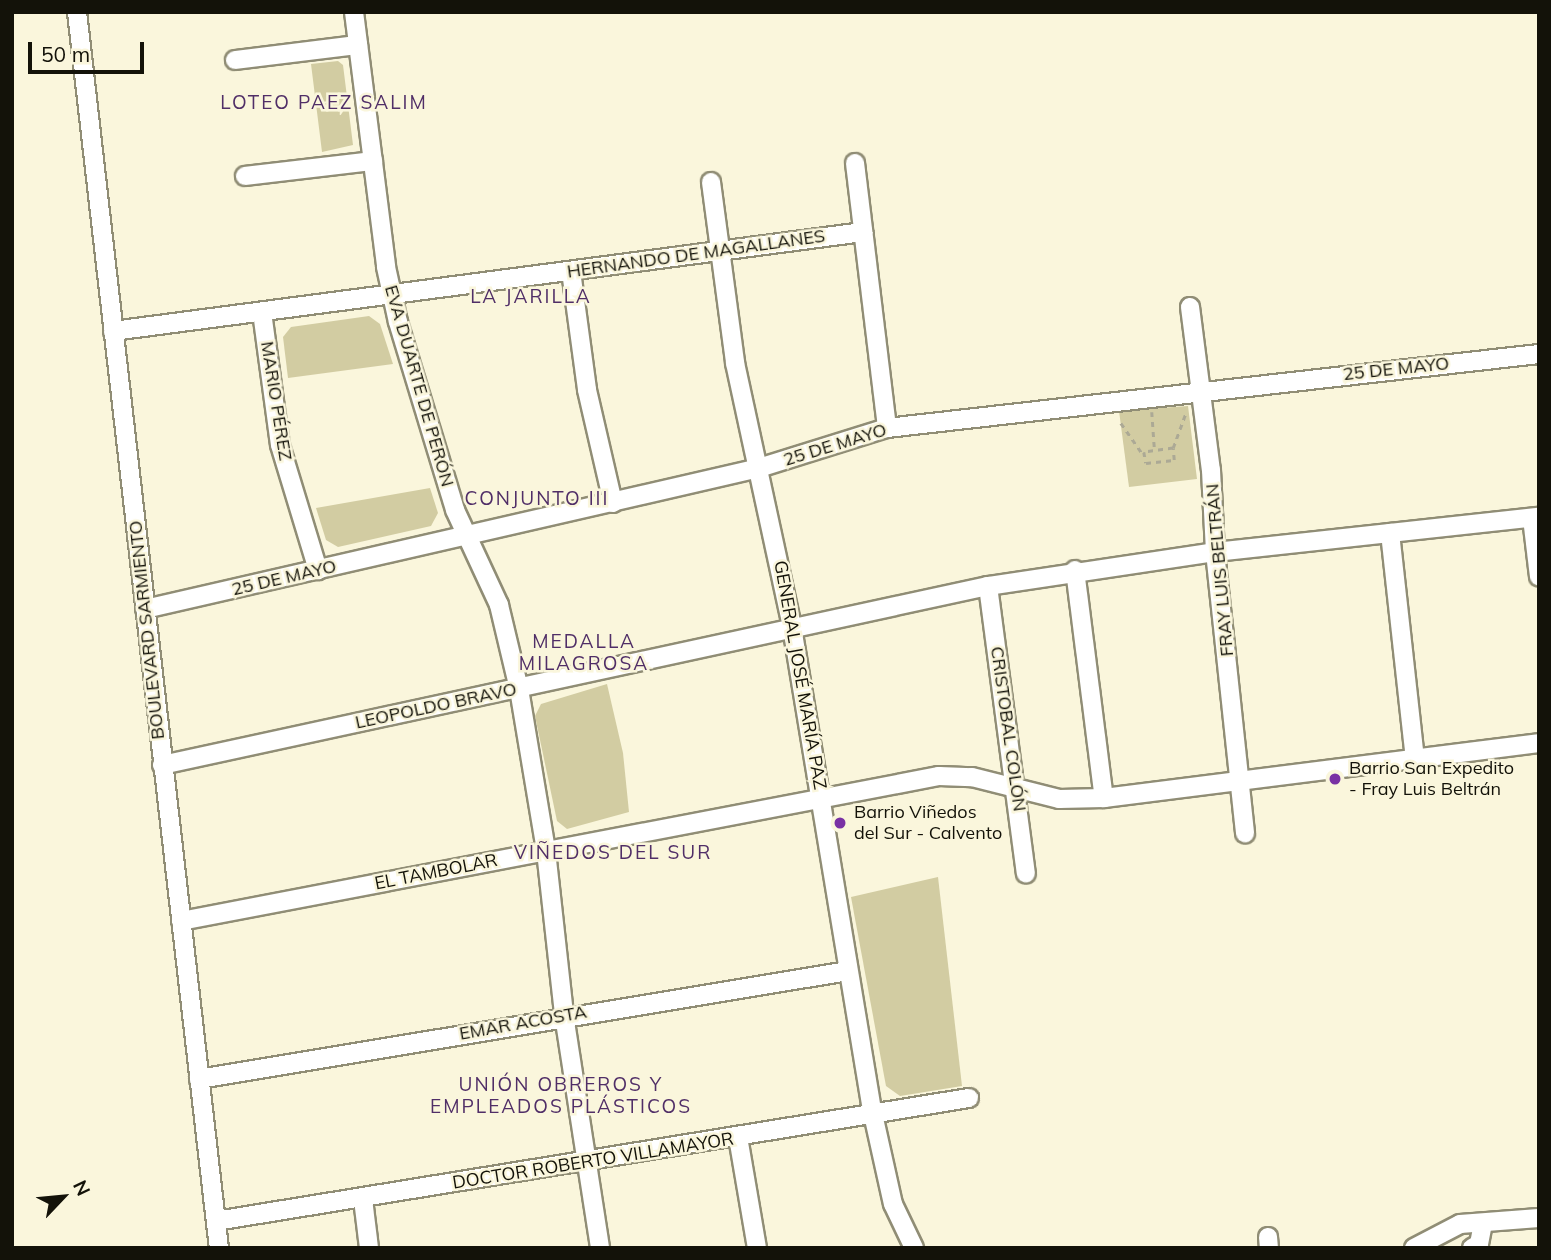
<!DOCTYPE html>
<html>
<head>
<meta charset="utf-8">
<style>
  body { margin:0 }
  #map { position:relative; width:1551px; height:1260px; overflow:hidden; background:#faf6dc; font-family:Mulish,sans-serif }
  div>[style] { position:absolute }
  .green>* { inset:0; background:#d2cca2 }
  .path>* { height:2.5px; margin-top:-1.25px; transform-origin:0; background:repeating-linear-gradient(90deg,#aca995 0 5px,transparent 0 10px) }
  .roads { filter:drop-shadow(2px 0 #908d75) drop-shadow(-2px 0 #908d75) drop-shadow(0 2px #908d75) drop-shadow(0 -2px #908d75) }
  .minor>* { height:18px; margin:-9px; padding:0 9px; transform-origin:9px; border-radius:9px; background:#fff }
  .dots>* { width:19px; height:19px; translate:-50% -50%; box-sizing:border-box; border:4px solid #faf6dc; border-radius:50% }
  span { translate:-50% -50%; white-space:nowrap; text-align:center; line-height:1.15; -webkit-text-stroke:5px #faf6dc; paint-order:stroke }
  .street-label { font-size:18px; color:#131209 }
  .poi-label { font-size:18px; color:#131209 }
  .left { translate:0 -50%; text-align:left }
  .neighbourhood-label { font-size:19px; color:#502e67; letter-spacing:2px }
  .frame { position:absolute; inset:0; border:14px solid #131209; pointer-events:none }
  .north { position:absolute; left:28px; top:1162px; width:70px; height:70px; -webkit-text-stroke:5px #faf6dc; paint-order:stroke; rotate:64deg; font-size:19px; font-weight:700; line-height:28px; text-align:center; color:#131209 }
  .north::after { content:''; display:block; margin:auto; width:24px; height:32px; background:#131209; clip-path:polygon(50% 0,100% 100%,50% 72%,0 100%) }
  .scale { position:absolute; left:28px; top:42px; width:116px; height:32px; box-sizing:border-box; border:4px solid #131209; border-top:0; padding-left:9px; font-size:21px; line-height:24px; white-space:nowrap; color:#131209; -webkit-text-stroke:5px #faf6dc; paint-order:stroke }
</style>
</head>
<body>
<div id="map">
  <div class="green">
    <i style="clip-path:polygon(338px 61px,343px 65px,353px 145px,322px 152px,311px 64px)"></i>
    <i style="clip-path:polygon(369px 316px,380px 324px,393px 364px,288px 378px,283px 337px,291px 327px)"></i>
    <i style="clip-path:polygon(1188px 406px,1197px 479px,1129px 487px,1119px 411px)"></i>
    <i style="clip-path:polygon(430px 488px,438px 513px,431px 526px,338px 547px,326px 540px,316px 508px)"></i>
    <i style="clip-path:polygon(607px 684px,623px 753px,629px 812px,567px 829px,557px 821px,535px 716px,541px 704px)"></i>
    <i style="clip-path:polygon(938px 877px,962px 1086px,900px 1096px,886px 1086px,851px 897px)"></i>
  </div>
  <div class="path">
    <i style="left:1152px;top:412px;width:39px;rotate:86deg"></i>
    <i style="left:1121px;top:423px;width:39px;rotate:55deg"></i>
    <i style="left:1173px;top:448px;width:29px;rotate:172deg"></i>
    <i style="left:1144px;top:452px;width:11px;rotate:80deg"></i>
    <i style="left:1146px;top:463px;width:28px;rotate:-6deg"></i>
    <i style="left:1174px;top:460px;width:12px;rotate:-95deg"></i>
    <i style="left:1173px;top:448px;width:38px;rotate:-70deg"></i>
  </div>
  <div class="roads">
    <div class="minor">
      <i style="left:77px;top:12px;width:1244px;rotate:83.45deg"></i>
      <i style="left:354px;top:12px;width:257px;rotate:82.8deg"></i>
      <i style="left:386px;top:267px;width:56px;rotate:77.7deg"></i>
      <i style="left:398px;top:322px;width:196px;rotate:73.1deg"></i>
      <i style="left:455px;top:510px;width:105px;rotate:65.1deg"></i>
      <i style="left:499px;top:605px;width:86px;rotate:76.6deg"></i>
      <i style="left:519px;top:689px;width:164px;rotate:80.5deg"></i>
      <i style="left:546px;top:851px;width:165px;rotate:83.7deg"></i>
      <i style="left:564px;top:1015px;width:236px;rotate:81.2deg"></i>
      <i style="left:235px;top:60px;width:124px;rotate:-7deg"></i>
      <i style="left:855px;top:163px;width:267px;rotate:83.1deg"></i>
      <i style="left:245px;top:176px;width:129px;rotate:-6.7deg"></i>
      <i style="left:711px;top:182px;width:183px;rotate:82.4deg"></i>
      <i style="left:735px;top:363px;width:270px;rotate:77.8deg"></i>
      <i style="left:792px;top:627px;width:494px;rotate:80.6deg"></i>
      <i style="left:873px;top:1114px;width:92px;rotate:77.5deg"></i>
      <i style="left:893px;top:1204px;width:49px;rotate:64.5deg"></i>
      <i style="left:571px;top:271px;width:120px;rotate:82.3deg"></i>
      <i style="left:587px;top:390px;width:116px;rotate:77deg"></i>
      <i style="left:1190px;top:307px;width:164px;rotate:82.7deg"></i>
      <i style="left:1211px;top:470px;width:82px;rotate:87.2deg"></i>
      <i style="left:1215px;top:552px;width:283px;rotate:83.9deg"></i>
      <i style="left:262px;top:312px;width:134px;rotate:82.3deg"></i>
      <i style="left:280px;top:445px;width:131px;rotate:73.1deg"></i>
      <i style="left:113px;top:331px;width:757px;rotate:-7.52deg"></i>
      <i style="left:1532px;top:518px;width:59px;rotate:83.2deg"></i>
      <i style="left:1390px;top:533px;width:227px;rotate:83.7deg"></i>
      <i style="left:1075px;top:570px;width:230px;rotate:82.8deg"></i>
      <i style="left:988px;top:586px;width:290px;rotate:82.5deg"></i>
      <i style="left:145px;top:609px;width:630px;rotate:-12.93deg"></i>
      <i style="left:759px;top:468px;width:134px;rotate:-17.4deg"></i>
      <i style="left:887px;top:428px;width:656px;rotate:-6.48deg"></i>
      <i style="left:162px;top:765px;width:845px;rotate:-12.23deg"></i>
      <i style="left:988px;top:586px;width:230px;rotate:-8.5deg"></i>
      <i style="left:1215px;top:552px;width:326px;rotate:-6.2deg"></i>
      <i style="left:181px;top:921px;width:772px;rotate:-10.83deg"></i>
      <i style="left:939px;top:776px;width:33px;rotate:2deg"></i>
      <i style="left:972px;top:777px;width:90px;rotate:14.2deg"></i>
      <i style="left:1059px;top:799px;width:45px;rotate:-1.3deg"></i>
      <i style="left:1104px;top:798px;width:438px;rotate:-7.2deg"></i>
      <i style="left:199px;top:1079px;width:658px;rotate:-9.45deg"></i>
      <i style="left:738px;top:1137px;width:113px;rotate:80.3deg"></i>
      <i style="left:363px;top:1199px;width:49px;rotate:83deg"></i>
      <i style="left:216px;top:1221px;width:763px;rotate:-9.28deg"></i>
      <i style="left:1268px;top:1237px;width:11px;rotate:85deg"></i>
      <i style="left:1414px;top:1248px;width:52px;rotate:-27.6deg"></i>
      <i style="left:1460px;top:1224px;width:79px;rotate:-4.3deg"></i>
      <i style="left:1472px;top:1248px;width:8px;rotate:-30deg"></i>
      <i style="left:1479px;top:1244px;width:20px;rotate:-79deg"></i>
    </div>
  </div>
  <div class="dots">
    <i style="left:1335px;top:779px;background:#7931a4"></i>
    <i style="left:840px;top:823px;background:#7931a4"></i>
  </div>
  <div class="street-label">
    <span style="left:696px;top:254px;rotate:-8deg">HERNANDO DE MAGALLANES</span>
    <span style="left:1396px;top:369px;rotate:-6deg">25 DE MAYO</span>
    <span style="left:419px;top:386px;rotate:74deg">EVA DUARTE DE PERÓN</span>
    <span style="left:276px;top:401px;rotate:81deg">MARIO PÉREZ</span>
    <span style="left:835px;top:445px;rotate:-17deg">25 DE MAYO</span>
    <span style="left:1220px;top:570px;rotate:-95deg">FRAY LUIS BELTRÁN</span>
    <span style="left:284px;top:578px;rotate:-13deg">25 DE MAYO</span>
    <span style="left:147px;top:630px;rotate:-96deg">BOULEVARD SARMIENTO</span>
    <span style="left:800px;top:675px;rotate:80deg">GENERAL JOSÉ MARÍA PAZ</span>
    <span style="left:436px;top:706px;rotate:-12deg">LEOPOLDO BRAVO</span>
    <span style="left:1008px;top:729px;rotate:82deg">CRISTOBAL COLÓN</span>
    <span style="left:436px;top:872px;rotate:-11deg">EL TAMBOLAR</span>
    <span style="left:523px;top:1023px;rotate:-10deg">EMAR ACOSTA</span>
    <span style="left:593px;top:1161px;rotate:-9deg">DOCTOR ROBERTO VILLAMAYOR</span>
  </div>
  <div class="poi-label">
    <span class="left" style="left:1349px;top:779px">Barrio San Expedito<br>- Fray Luis Beltrán</span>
    <span class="left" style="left:854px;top:823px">Barrio Viñedos<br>del Sur - Calvento</span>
  </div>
  <div class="neighbourhood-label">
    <span style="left:324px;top:103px">LOTEO PAEZ SALIM</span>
    <span style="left:531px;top:297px">LA JARILLA</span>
    <span style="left:537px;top:499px">CONJUNTO III</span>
    <span style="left:584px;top:653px">MEDALLA<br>MILAGROSA</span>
    <span style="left:613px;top:853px">VIÑEDOS DEL SUR</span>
    <span style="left:561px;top:1096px">UNIÓN OBREROS Y<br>EMPLEADOS PLÁSTICOS</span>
  </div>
  <div class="frame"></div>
  <div class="north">N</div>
  <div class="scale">50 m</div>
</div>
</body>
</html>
